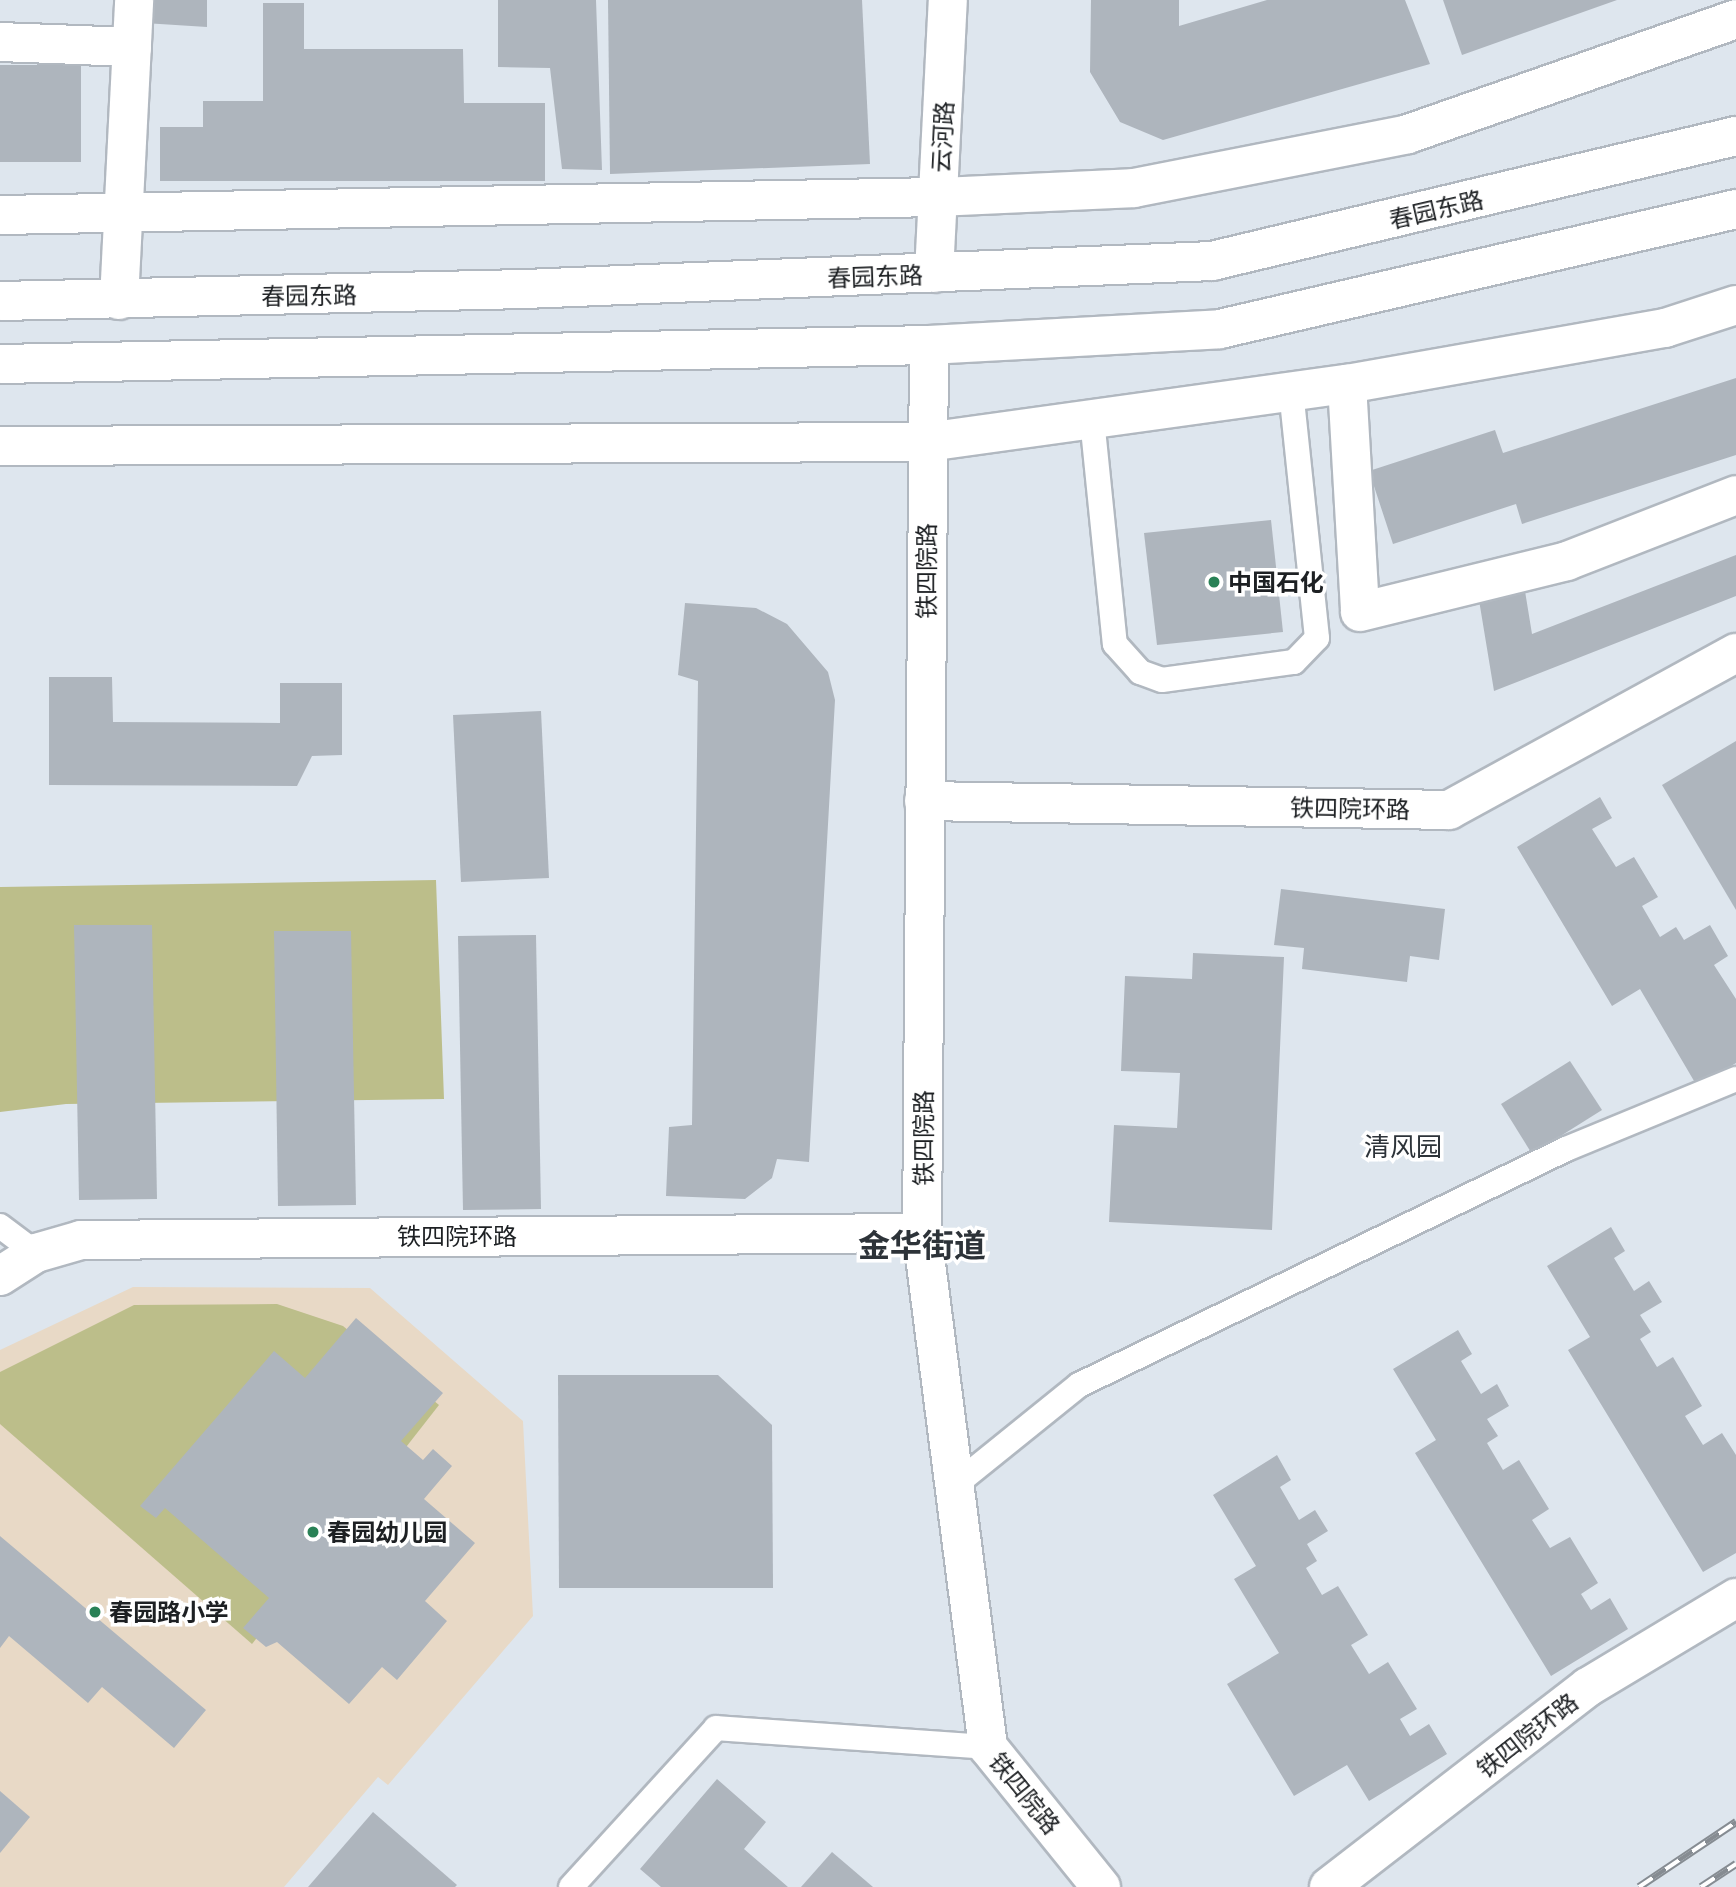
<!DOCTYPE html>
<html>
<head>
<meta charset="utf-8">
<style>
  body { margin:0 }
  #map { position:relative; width:1736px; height:1887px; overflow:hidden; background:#dee6ee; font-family:"Open Sans","Noto Sans SC",sans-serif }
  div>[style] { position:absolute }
  .education>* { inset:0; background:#e8d9c6 }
  .green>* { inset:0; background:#bcbe8a }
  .building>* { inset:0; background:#aeb5bd }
  .roads { filter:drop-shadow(2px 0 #b1b8c0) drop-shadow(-2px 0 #b1b8c0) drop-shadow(0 2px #b1b8c0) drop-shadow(0 -2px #b1b8c0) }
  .service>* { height:24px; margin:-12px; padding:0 12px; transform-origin:12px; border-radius:12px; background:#fff }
  .minor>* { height:38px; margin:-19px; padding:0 19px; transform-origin:19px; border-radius:19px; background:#fff }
  .tertiary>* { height:38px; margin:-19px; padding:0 19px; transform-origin:19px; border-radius:19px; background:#fff }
  .primary>* { height:38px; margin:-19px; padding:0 19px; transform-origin:19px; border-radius:19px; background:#fff }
  .rail>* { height:8px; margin-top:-4px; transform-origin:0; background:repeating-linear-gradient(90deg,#fff 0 16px,#868c92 0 32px); box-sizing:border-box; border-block:2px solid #868c92 }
  .dots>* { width:19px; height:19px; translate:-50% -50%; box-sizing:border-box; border:4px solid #fff; border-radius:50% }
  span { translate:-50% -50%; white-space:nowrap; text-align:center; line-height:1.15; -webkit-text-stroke:7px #fff; paint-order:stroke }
  .street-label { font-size:24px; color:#1d2023 }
  .poi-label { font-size:24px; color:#1d2023; font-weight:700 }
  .left { translate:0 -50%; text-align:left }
  .neighbourhood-label { font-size:26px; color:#2d3339 }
  .district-label { font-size:32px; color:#2d3339; font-weight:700 }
</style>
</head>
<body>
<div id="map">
  <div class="education">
    <i style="clip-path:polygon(133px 1287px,370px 1288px,523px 1421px,533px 1616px,388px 1785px,378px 1777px,284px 1887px,0 1887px,0 1350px)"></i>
  </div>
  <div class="green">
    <i style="clip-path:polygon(436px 880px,444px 1099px,66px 1104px,0 1112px,0 887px)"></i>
    <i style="clip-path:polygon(277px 1304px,343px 1326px,439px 1405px,252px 1644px,0 1424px,0 1372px,134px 1305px)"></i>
  </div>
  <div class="building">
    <i style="clip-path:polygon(145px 0,207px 0,207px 27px,144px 23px)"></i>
    <i style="clip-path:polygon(498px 0,596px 0,602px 170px,562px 169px,550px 68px,498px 67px)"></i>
    <i style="clip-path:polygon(608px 0,862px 0,870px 164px,610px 174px)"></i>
    <i style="clip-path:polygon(1091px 0,1179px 0,1179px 26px,1267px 0,1405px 0,1430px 64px,1163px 140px,1120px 122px,1090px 72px)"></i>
    <i style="clip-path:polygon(1443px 0,1617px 0,1462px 55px)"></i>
    <i style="clip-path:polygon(263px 3px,304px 3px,304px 49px,463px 49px,464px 103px,545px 103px,545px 181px,160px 181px,160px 127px,203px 127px,203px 101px,263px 101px)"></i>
    <i style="clip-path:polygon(0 65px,81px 65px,81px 162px,0 162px)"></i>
    <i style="clip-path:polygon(1736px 378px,1736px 455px,1522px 524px,1516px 504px,1393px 544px,1369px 471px,1495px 430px,1503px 453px)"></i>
    <i style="clip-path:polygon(1271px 520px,1283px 632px,1157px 645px,1144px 533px)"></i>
    <i style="clip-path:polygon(1736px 555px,1736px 596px,1494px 691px,1479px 600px,1525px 591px,1532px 634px)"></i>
    <i style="clip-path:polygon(685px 603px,756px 608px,787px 624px,828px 672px,835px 700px,809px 1162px,777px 1159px,772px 1178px,745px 1199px,666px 1196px,669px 1127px,692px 1125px,698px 681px,678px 675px)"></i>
    <i style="clip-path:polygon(49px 677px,112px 677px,113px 722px,280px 723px,280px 683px,342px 683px,342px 755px,312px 756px,297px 786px,49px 785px)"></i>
    <i style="clip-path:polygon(541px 711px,549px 878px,461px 882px,453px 715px)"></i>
    <i style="clip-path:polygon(1736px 741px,1736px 910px,1662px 785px)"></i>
    <i style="clip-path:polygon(1600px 797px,1612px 818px,1592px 829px,1616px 867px,1634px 857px,1658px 897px,1642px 906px,1660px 937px,1676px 927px,1684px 940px,1710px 925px,1728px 956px,1714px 965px,1736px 999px,1736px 1063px,1697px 1086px,1640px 989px,1612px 1006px,1517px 847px)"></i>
    <i style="clip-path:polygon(1281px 889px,1445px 909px,1439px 960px,1410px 956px,1407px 982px,1302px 969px,1304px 948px,1274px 945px)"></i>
    <i style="clip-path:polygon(74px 925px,152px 925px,157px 1199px,79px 1200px)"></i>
    <i style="clip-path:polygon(274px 931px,351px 931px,356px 1205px,278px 1206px)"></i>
    <i style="clip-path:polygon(536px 935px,541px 1209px,463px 1210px,458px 936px)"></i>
    <i style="clip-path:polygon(1193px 953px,1284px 957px,1272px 1230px,1109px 1222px,1114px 1125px,1177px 1128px,1180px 1073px,1121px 1071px,1125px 976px,1192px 979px)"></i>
    <i style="clip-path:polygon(1570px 1061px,1602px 1110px,1532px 1154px,1501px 1104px)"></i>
    <i style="clip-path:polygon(1611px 1227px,1625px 1251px,1614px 1258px,1634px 1291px,1649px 1281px,1662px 1302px,1640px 1315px,1651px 1332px,1640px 1339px,1657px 1367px,1673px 1357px,1702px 1406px,1685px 1416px,1703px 1445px,1722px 1433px,1736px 1455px,1736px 1553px,1703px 1572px,1568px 1350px,1590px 1337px,1547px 1266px)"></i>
    <i style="clip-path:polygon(356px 1318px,443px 1393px,401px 1441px,423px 1460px,433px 1449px,452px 1466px,424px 1499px,475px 1543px,425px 1601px,447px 1621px,397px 1680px,382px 1667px,349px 1704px,277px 1642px,266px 1647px,243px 1628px,269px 1598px,165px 1508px,156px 1518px,140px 1506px,274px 1351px,305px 1378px)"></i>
    <i style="clip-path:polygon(1458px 1330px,1472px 1354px,1461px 1361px,1481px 1394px,1497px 1384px,1509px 1406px,1487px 1419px,1498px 1436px,1487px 1443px,1503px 1470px,1519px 1460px,1549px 1509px,1532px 1520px,1550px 1548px,1570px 1537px,1598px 1583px,1581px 1594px,1591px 1610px,1610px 1598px,1628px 1629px,1551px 1676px,1415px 1453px,1436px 1440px,1393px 1369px)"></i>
    <i style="clip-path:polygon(558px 1375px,718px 1375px,772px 1425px,773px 1588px,559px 1588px)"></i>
    <i style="clip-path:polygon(1277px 1455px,1291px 1480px,1280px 1487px,1299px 1520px,1315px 1510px,1328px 1531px,1307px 1544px,1317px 1561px,1306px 1568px,1322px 1595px,1338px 1586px,1368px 1635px,1351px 1645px,1369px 1674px,1388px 1662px,1417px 1709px,1400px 1719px,1410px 1736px,1429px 1724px,1447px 1754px,1369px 1801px,1347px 1765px,1294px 1796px,1227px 1684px,1279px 1653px,1234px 1579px,1256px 1566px,1213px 1495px)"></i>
    <i style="clip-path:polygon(0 1536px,206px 1710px,174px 1748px,102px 1687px,88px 1703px,9px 1636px,0 1648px)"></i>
    <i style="clip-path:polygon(717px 1779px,766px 1822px,744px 1849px,788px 1887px,661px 1887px,640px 1869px)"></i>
    <i style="clip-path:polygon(0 1791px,30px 1817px,0 1853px)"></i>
    <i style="clip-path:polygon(373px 1812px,457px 1885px,455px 1887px,308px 1887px)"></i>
    <i style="clip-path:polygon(832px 1852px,873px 1887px,801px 1887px)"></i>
  </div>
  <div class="roads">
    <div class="service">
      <i style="left:1092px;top:419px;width:226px;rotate:84.2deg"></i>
      <i style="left:1115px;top:644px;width:38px;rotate:48deg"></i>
      <i style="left:1140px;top:672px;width:23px;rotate:20deg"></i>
      <i style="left:1162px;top:680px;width:133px;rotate:-7.8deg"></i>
      <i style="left:1294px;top:662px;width:33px;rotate:-46deg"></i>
      <i style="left:1317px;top:638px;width:248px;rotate:-96deg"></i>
      <i style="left:0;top:1226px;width:45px;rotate:36.9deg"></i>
      <i style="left:955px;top:1485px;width:159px;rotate:-38.9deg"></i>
      <i style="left:1079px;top:1385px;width:541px;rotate:-25.85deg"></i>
      <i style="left:1566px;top:1149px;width:184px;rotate:-22.4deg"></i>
      <i style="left:571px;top:1887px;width:215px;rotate:-47.6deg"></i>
      <i style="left:716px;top:1728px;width:273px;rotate:4deg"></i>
    </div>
    <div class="minor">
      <i style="left:0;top:42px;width:132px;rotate:2.2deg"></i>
      <i style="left:119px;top:300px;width:300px;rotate:-87.1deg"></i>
      <i style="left:929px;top:345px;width:888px;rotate:90.45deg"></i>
      <i style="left:922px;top:1233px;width:518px;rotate:82.68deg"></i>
      <i style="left:988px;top:1747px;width:180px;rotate:51.1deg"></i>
      <i style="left:1347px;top:384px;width:228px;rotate:86.7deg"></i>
      <i style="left:1360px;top:612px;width:213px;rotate:-13.8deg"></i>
      <i style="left:1567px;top:561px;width:181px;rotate:-21.3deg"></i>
      <i style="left:924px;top:801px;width:525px;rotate:0.98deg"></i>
      <i style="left:1449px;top:810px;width:327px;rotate:-28.7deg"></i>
      <i style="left:0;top:1276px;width:43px;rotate:-32.6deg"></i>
      <i style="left:36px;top:1253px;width:47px;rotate:-16.1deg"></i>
      <i style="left:81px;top:1240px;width:841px;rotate:-0.48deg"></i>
      <i style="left:1329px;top:1887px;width:327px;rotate:-37.7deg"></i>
      <i style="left:1588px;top:1687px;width:173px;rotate:-31deg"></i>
    </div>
    <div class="tertiary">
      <i style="left:0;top:215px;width:939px;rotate:-1.1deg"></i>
      <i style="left:939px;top:197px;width:195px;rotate:-2.6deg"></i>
      <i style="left:1134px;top:188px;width:279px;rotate:-11.1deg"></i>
      <i style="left:1408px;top:134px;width:348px;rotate:-19.3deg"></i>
      <i style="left:934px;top:273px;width:273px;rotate:-87.1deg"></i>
      <i style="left:0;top:446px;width:927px;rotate:-0.25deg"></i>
      <i style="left:927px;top:442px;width:424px;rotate:-7.9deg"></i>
      <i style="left:1347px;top:384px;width:323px;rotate:-10deg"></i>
      <i style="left:1665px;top:328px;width:75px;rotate:-17.9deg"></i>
    </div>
    <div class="primary">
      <i style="left:0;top:301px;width:525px;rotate:-1.31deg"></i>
      <i style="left:525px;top:289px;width:688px;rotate:-2.33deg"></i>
      <i style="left:1212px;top:261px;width:539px;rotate:-13.42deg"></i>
      <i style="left:0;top:364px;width:929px;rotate:-1.17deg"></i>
      <i style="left:929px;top:345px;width:291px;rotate:-3.1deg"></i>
      <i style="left:1220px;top:329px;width:530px;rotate:-13.09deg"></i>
    </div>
  </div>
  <div class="rail">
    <i style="left:1639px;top:1887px;width:117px;rotate:-33.8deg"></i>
    <i style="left:1701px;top:1887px;width:42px;rotate:-33.3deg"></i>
  </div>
  <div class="dots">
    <i style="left:1214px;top:582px;background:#298156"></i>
    <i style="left:313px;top:1532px;background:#298156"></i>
    <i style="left:95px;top:1612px;background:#298156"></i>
  </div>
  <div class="street-label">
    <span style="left:942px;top:137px;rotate:-87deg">云河路</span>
    <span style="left:1436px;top:209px;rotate:-13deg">春园东路</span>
    <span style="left:875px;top:276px;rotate:-2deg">春园东路</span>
    <span style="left:309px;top:295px;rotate:-1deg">春园东路</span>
    <span style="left:926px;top:571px;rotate:-90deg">铁四院路</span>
    <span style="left:1350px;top:808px;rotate:1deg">铁四院环路</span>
    <span style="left:923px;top:1138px;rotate:-90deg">铁四院路</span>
    <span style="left:457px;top:1236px">铁四院环路</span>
    <span style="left:1527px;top:1735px;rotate:-38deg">铁四院环路</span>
    <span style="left:1025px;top:1793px;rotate:51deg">铁四院路</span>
  </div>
  <div class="poi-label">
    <span class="left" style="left:1228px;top:582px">中国石化</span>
    <span class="left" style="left:327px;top:1532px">春园幼儿园</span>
    <span class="left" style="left:109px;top:1612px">春园路小学</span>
  </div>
  <div class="neighbourhood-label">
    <span style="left:1403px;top:1147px">清风园</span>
  </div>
  <div class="district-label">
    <span style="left:922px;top:1245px">金华街道</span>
  </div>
</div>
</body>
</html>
